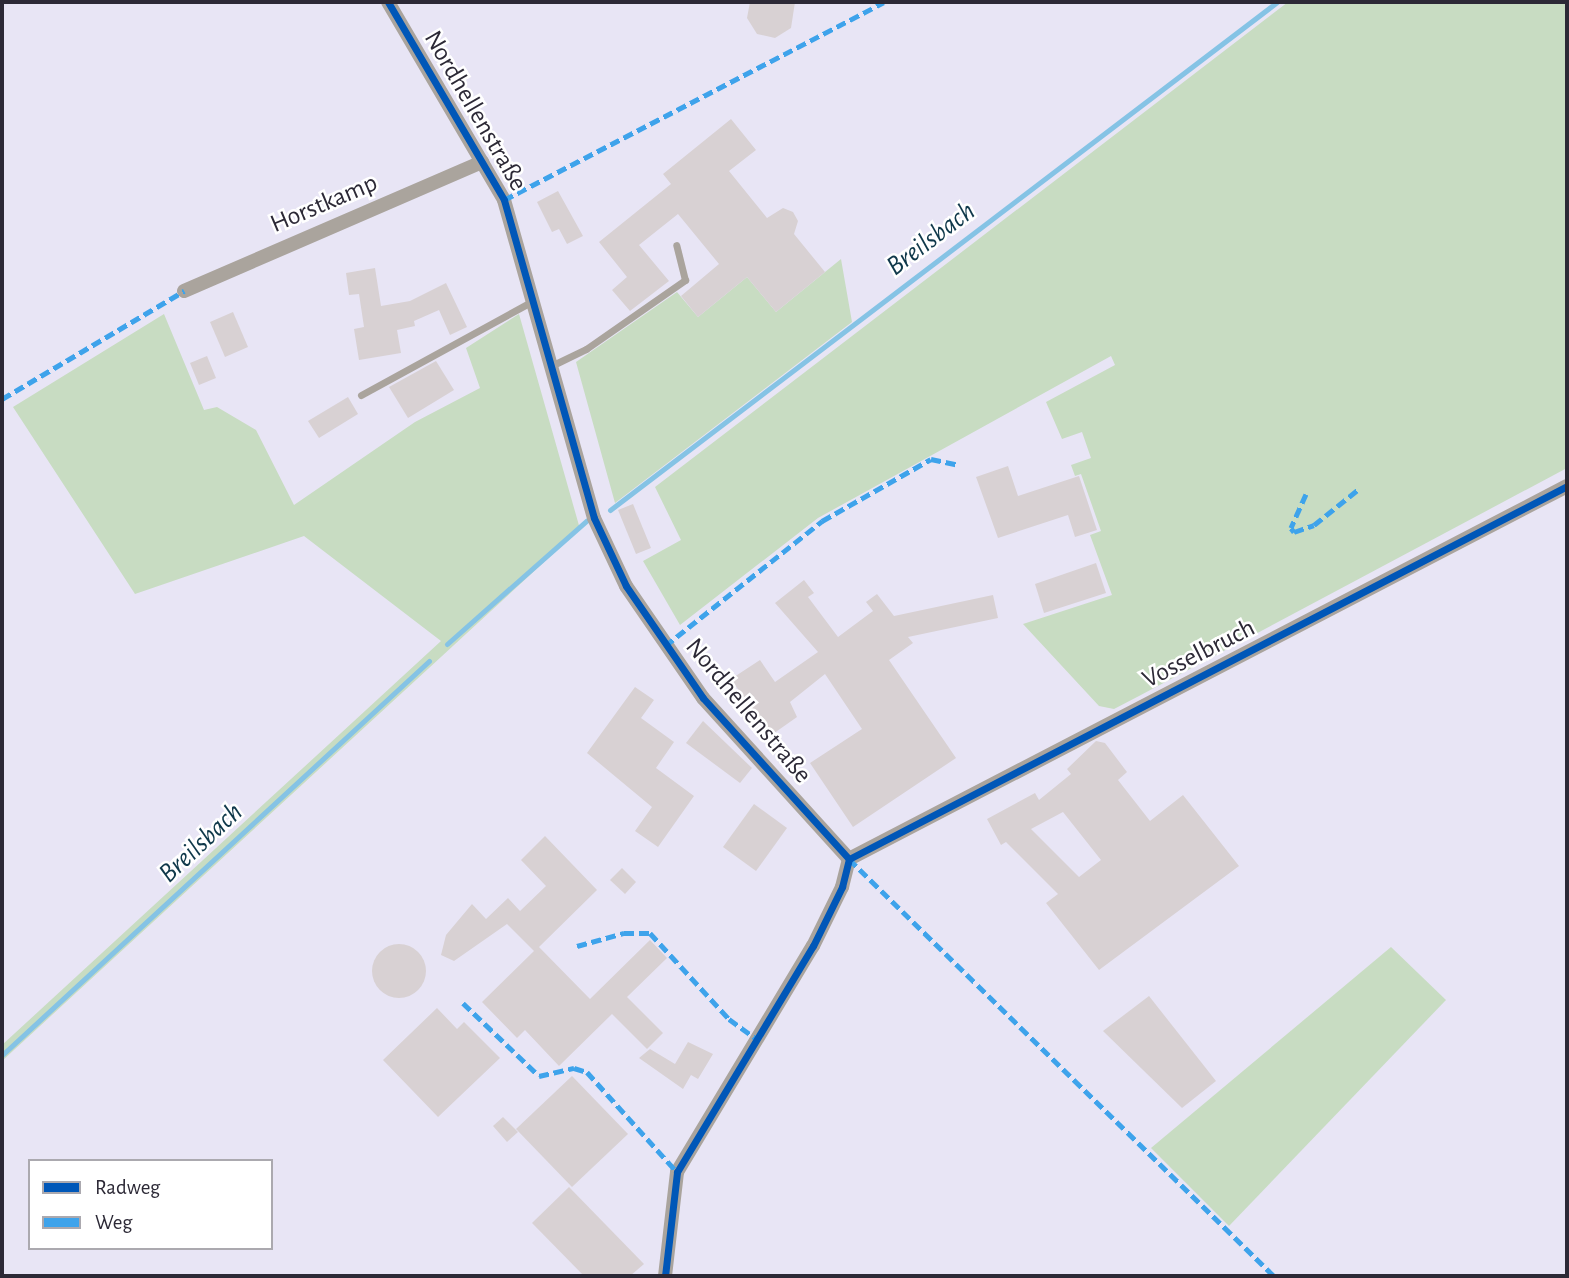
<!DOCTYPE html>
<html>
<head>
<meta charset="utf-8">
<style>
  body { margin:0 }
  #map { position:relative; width:1569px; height:1278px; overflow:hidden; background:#e8e5f5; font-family:"Alegreya Sans",sans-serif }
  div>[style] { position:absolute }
  .green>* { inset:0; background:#c8dcc2 }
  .stream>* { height:5px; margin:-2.5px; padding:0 2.5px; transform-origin:2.5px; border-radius:2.5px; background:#85c3e5 }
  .building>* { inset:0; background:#d8d1d3 }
  .round { border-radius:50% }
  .lane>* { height:7px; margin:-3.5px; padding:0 3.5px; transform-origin:3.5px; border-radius:3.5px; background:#aaa49d }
  .street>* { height:14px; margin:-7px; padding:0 7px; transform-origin:7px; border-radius:7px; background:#aaa49d }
  .quiet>* { height:5px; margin-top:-2.5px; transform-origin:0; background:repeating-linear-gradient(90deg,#3ea3eb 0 10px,transparent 0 15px) }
  .cycleway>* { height:7px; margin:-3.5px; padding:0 3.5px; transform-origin:3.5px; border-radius:3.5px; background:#0057b8 }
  span { translate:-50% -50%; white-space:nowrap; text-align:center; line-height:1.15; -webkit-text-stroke:5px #fff; paint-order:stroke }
  .street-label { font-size:26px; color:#2c2936 }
  .water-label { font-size:28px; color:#0f384a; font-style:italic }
  .frame { position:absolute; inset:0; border:4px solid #2c2936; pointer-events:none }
  .legend { position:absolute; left:28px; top:1159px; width:245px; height:91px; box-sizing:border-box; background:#fff; border:2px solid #aba9af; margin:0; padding:9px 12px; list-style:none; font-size:21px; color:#2c2936 }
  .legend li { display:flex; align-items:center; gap:14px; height:35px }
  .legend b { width:35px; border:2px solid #aba9af }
</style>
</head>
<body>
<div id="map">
  <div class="green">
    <i style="clip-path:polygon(1288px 2px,1567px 2px,1567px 468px,1139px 696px,1114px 709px,1099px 706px,1023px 624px,1112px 595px,1090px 535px,1101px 531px,1081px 474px,1075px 476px,1071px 465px,1091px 458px,1082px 432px,1062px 439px,1046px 402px,1115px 365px,1111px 356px,818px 518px,680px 625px,643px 561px,681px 540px,655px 487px)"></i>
    <i style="clip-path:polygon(841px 259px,852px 322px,615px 503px,576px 362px,677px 292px,698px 317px,747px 277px,776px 312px)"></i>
    <i style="clip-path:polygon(164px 314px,204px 410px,217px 407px,256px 430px,294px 505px,415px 422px,480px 388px,466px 348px,519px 314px,580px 529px,2px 1061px,2px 1045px,441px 641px,304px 536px,135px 594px,13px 407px)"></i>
    <i style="clip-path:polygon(1391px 947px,1446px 1000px,1229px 1226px,1151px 1148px)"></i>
  </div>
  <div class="stream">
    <i style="left:610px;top:510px;width:838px;rotate:-37.29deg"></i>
    <i style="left:447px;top:644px;width:186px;rotate:-41.5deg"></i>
    <i style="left:2px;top:1055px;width:581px;rotate:-42.7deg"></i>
  </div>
  <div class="building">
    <i style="clip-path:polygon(750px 2px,795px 2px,791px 28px,775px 38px,757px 34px,747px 18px)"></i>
    <i style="clip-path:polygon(731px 119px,756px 150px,729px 171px,767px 218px,783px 208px,793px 212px,798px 221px,794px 234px,825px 272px,776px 312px,747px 277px,698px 317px,681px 296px,719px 264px,678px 214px,639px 245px,669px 281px,630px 311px,612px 290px,627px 277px,599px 242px,671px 184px,663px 174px)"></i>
    <i style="clip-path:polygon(558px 191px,583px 236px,567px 244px,559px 229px,552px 232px,537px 202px)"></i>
    <i style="clip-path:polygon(375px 268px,381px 306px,410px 301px,446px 283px,467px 327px,450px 335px,439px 310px,414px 321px,415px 326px,397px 330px,401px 353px,359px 360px,354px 329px,364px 327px,359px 294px,349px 295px,346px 273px)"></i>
    <i style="clip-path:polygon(233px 312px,248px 347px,225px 357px,210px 322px)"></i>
    <i style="clip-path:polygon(207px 356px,216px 378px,199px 385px,190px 363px)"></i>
    <i style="clip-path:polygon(436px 361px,454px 390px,408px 418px,389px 387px)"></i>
    <i style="clip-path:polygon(348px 397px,358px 414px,319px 438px,308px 421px)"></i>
    <i style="clip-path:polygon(1008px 466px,1018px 496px,1079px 476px,1097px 530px,1075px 537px,1068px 515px,998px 538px,976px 477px)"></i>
    <i style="clip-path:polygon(633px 504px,651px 548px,636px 554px,618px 510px)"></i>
    <i style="clip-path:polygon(1096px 563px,1106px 593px,1044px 613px,1035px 584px)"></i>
    <i style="clip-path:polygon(804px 580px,814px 593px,808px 597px,838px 637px,873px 611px,866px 602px,877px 594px,894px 616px,993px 595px,998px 618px,908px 637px,913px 643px,889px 660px,956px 758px,853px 827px,810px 763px,862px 729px,825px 674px,790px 702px,797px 717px,770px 736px,731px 679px,760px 660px,775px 682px,818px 652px,775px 603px)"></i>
    <i style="clip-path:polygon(635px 687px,654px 700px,641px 718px,674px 742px,656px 768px,694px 796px,658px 847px,635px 831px,652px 807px,587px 753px)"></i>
    <i style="clip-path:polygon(703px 721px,752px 768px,740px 783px,686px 743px)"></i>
    <i style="clip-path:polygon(evenodd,1096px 741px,1105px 743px,1127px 772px,1118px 780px,1150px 821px,1183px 795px,1239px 866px,1099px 970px,1046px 903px,1058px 894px,1006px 842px,1001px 845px,987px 819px,1035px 793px,1039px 800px,1071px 774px,1067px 769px,1096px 741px,1063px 812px,1101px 860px,1079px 877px,1031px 829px,1063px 812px)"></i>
    <i style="clip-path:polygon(754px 804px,787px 828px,756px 871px,723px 847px)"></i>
    <i style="clip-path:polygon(545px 836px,597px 890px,539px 947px,590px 999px,650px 940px,667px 958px,627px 997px,663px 1033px,647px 1049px,612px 1014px,559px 1066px,525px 1030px,517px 1038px,482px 1002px,534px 951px,507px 924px,454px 961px,441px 955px,446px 935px,472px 904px,486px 919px,508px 898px,520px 911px,546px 886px,521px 860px)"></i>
    <i style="clip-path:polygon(622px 868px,636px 882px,625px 894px,610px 880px)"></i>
    <i class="round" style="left:372px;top:944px;width:54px;height:54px"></i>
    <i style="clip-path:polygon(1149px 996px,1216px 1081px,1182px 1108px,1103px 1031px)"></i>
    <i style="clip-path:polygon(437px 1008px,457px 1029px,464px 1022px,500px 1058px,438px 1117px,383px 1060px)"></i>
    <i style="clip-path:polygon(688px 1042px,713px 1054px,698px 1079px,691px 1075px,683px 1089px,639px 1058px,650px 1049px,675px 1064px)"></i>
    <i style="clip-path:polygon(572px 1076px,628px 1134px,572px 1187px,516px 1129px)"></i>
    <i style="clip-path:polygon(503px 1117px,518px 1132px,507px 1142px,493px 1126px)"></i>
    <i style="clip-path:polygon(569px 1187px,644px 1264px,630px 1276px,584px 1276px,532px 1223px)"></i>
  </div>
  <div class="lane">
    <i style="left:553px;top:365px;width:37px;rotate:-26deg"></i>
    <i style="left:586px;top:349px;width:121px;rotate:-34.9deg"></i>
    <i style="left:685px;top:280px;width:36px;rotate:-104deg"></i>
    <i style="left:361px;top:395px;width:196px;rotate:-28.7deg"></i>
  </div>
  <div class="street">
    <i style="left:388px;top:2px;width:229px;rotate:59.6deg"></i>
    <i style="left:504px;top:200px;width:330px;rotate:74.2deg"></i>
    <i style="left:594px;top:518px;width:75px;rotate:64.8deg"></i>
    <i style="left:626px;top:586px;width:136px;rotate:55.5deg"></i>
    <i style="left:703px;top:698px;width:217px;rotate:47.8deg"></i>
    <i style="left:184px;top:291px;width:325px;rotate:-23.4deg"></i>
    <i style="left:849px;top:859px;width:809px;rotate:-27.45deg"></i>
    <i style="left:665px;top:1276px;width:105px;rotate:-83.4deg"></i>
    <i style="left:677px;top:1172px;width:264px;rotate:-59deg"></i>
    <i style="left:813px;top:946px;width:66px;rotate:-63.8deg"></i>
    <i style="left:842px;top:887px;width:29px;rotate:-76deg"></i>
  </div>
  <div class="quiet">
    <i style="left:504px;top:200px;width:428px;rotate:-27.5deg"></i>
    <i style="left:2px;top:399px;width:212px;rotate:-30.7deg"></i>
    <i style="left:1306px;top:494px;width:37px;rotate:114deg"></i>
    <i style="left:1291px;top:528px;width:5px;rotate:53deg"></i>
    <i style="left:1294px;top:532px;width:21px;rotate:-19deg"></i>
    <i style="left:1314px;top:525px;width:59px;rotate:-38.8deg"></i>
    <i style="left:665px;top:646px;width:201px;rotate:-38.5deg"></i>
    <i style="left:822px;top:521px;width:125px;rotate:-29.6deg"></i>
    <i style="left:931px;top:459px;width:29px;rotate:12deg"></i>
    <i style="left:849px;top:859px;width:595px;rotate:44.46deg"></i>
    <i style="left:577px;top:946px;width:49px;rotate:-15.5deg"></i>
    <i style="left:624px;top:933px;width:26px"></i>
    <i style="left:650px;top:933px;width:117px;rotate:47.4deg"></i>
    <i style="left:729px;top:1019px;width:32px;rotate:36deg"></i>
    <i style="left:463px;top:1003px;width:105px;rotate:43.8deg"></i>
    <i style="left:539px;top:1076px;width:36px;rotate:-13deg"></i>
    <i style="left:574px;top:1068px;width:14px;rotate:17deg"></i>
    <i style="left:587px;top:1072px;width:135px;rotate:48deg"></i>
  </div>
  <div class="cycleway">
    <i style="left:388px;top:2px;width:229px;rotate:59.6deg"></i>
    <i style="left:504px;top:200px;width:330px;rotate:74.2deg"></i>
    <i style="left:594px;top:518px;width:75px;rotate:64.8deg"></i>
    <i style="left:626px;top:586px;width:136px;rotate:55.5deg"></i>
    <i style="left:703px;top:698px;width:217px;rotate:47.8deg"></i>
    <i style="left:849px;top:859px;width:809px;rotate:-27.45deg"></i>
    <i style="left:665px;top:1276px;width:105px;rotate:-83.4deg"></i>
    <i style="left:677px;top:1172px;width:264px;rotate:-59deg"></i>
    <i style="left:813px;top:946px;width:66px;rotate:-63.8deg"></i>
    <i style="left:842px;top:887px;width:29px;rotate:-76deg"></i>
  </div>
  <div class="street-label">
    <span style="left:475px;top:111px;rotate:60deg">Nordhellenstraße</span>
    <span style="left:324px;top:204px;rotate:-23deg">Horstkamp</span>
    <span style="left:1199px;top:654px;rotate:-27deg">Vosselbruch</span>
    <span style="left:748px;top:711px;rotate:50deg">Nordhellenstraße</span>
  </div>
  <div class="water-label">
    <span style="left:931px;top:239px;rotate:-37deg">Breilsbach</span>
    <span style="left:201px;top:843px;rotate:-43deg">Breilsbach</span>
  </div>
  <div class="frame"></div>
  <ul class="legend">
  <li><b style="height:9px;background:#0057b8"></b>Radweg</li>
  <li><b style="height:9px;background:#3ea3eb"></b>Weg</li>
  </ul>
</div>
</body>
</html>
